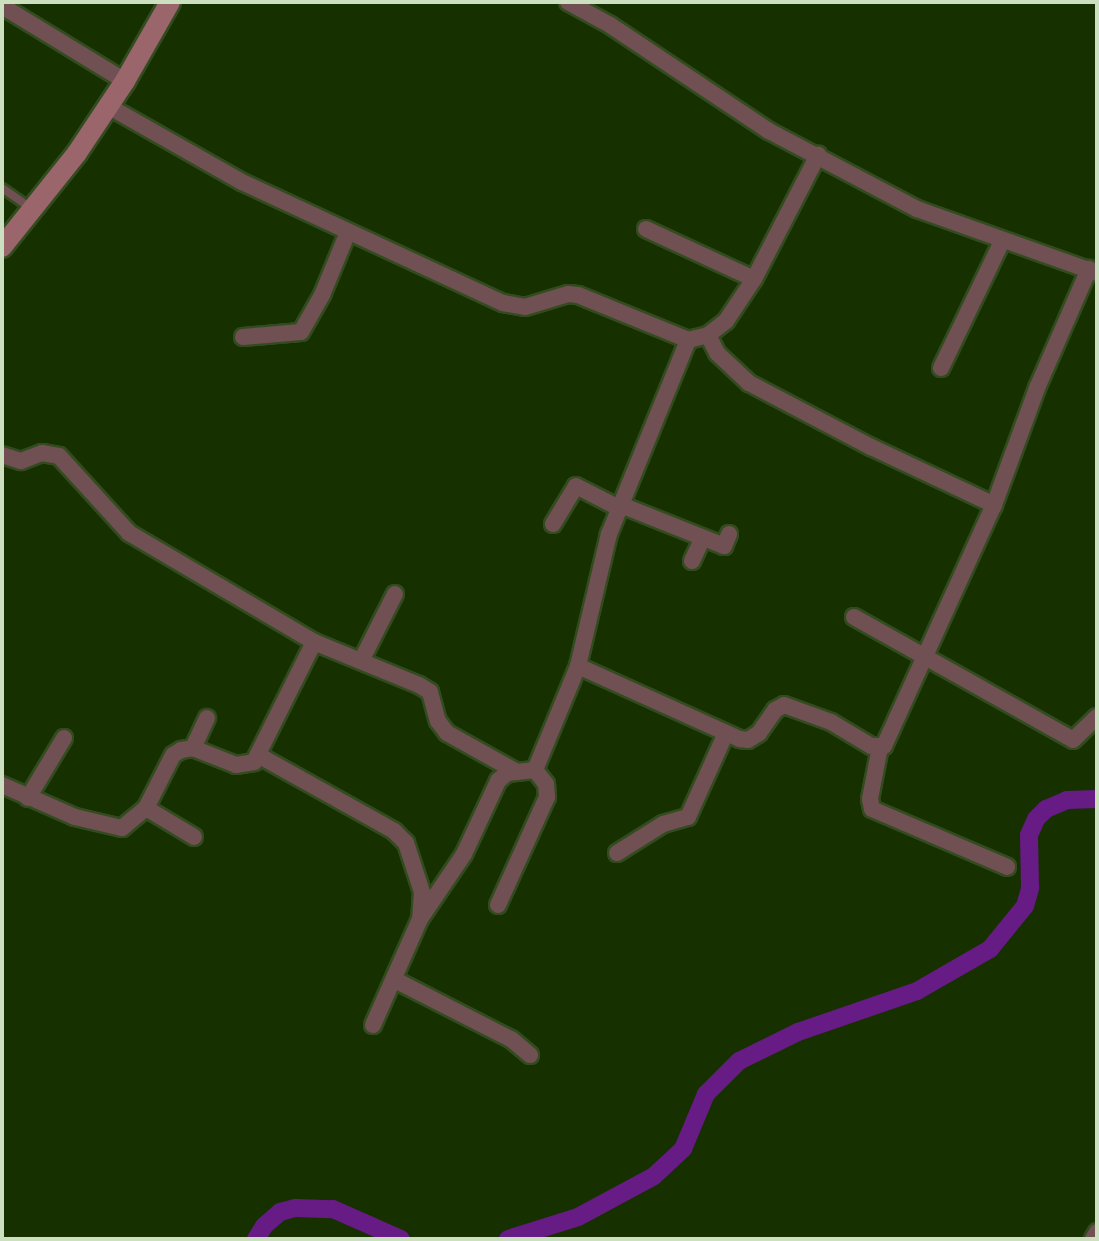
<!DOCTYPE html>
<html>
<head>
<meta charset="utf-8">
<style>
  body { margin:0 }
  #map { position:relative; width:1099px; height:1241px; overflow:hidden; background:#163000; font-family:Figtree,sans-serif }
  div>[style] { position:absolute }
  .canal>* { height:18px; margin:-9px; padding:0 9px; transform-origin:9px; border-radius:9px; background:#661c84 }
  .roads { filter:drop-shadow(2px 0 #334c1f) drop-shadow(-2px 0 #334c1f) drop-shadow(0 2px #334c1f) drop-shadow(0 -2px #334c1f) }
  .lane>* { height:8px; margin:-4px; padding:0 4px; transform-origin:4px; border-radius:4px; background:#715053 }
  .street>* { height:16px; margin:-8px; padding:0 8px; transform-origin:8px; border-radius:8px; background:#715053 }
  .secondary>* { height:20px; margin:-10px; padding:0 10px; transform-origin:10px; border-radius:10px; background:#9a666b }
  span { translate:-50% -50%; white-space:nowrap; text-align:center; line-height:1.15; -webkit-text-stroke:8px #122404; paint-order:stroke }
  .frame { position:absolute; inset:0; border:4px solid #cce0bf; pointer-events:none }
</style>
</head>
<body>
<div id="map">
  <div class="canal">
    <i style="left:256px;top:1239px;width:15px;rotate:-58deg"></i>
    <i style="left:264px;top:1226px;width:21px;rotate:-41deg"></i>
    <i style="left:280px;top:1212px;width:16px;rotate:-15deg"></i>
    <i style="left:295px;top:1208px;width:38px;rotate:2deg"></i>
    <i style="left:333px;top:1209px;width:74px;rotate:23.8deg"></i>
    <i style="left:508px;top:1239px;width:73px;rotate:-17.4deg"></i>
    <i style="left:578px;top:1217px;width:86px;rotate:-28.3deg"></i>
    <i style="left:654px;top:1176px;width:40px;rotate:-43deg"></i>
    <i style="left:683px;top:1149px;width:60px;rotate:-67.3deg"></i>
    <i style="left:706px;top:1094px;width:47px;rotate:-45deg"></i>
    <i style="left:739px;top:1061px;width:66px;rotate:-26.2deg"></i>
    <i style="left:798px;top:1032px;width:126px;rotate:-19deg"></i>
    <i style="left:917px;top:991px;width:84px;rotate:-29.9deg"></i>
    <i style="left:990px;top:949px;width:55px;rotate:-50.9deg"></i>
    <i style="left:1025px;top:906px;width:19px;rotate:-74deg"></i>
    <i style="left:1030px;top:888px;width:53px;rotate:-91.1deg"></i>
    <i style="left:1029px;top:835px;width:17px;rotate:-66deg"></i>
    <i style="left:1036px;top:819px;width:14px;rotate:-45deg"></i>
    <i style="left:1046px;top:809px;width:23px;rotate:-23deg"></i>
    <i style="left:1067px;top:800px;width:30px;rotate:-2deg"></i>
  </div>
  <div class="roads">
    <div class="lane">
      <i style="left:2px;top:188px;width:35px;rotate:35deg"></i>
    </div>
    <div class="street">
      <i style="left:568px;top:2px;width:48px;rotate:28.7deg"></i>
      <i style="left:610px;top:25px;width:191px;rotate:33.7deg"></i>
      <i style="left:769px;top:131px;width:167px;rotate:27.8deg"></i>
      <i style="left:917px;top:209px;width:191px;rotate:19.6deg"></i>
      <i style="left:7px;top:9px;width:138px;rotate:31.4deg"></i>
      <i style="left:108px;top:106px;width:154px;rotate:29.6deg"></i>
      <i style="left:242px;top:182px;width:288px;rotate:24.9deg"></i>
      <i style="left:503px;top:303px;width:22px;rotate:10deg"></i>
      <i style="left:525px;top:307px;width:45px;rotate:-16.8deg"></i>
      <i style="left:568px;top:294px;width:10px;rotate:6deg"></i>
      <i style="left:578px;top:295px;width:119px;rotate:22.2deg"></i>
      <i style="left:688px;top:340px;width:21px;rotate:-14deg"></i>
      <i style="left:708px;top:335px;width:23px;rotate:-38deg"></i>
      <i style="left:726px;top:321px;width:50px;rotate:-56.3deg"></i>
      <i style="left:754px;top:279px;width:140px;rotate:-62.7deg"></i>
      <i style="left:646px;top:229px;width:119px;rotate:24.8deg"></i>
      <i style="left:708px;top:335px;width:20px;rotate:63deg"></i>
      <i style="left:717px;top:353px;width:44px;rotate:43.2deg"></i>
      <i style="left:749px;top:383px;width:138px;rotate:27.7deg"></i>
      <i style="left:871px;top:447px;width:136px;rotate:25.2deg"></i>
      <i style="left:243px;top:337px;width:58px;rotate:-4.9deg"></i>
      <i style="left:301px;top:332px;width:43px;rotate:-60.4deg"></i>
      <i style="left:322px;top:295px;width:68px;rotate:-67.6deg"></i>
      <i style="left:941px;top:368px;width:141px;rotate:-64.3deg"></i>
      <i style="left:2px;top:455px;width:20px;rotate:18deg"></i>
      <i style="left:21px;top:461px;width:22px;rotate:-21deg"></i>
      <i style="left:42px;top:453px;width:17px;rotate:10deg"></i>
      <i style="left:59px;top:456px;width:104px;rotate:47.7deg"></i>
      <i style="left:129px;top:533px;width:215px;rotate:30.5deg"></i>
      <i style="left:314px;top:642px;width:113px;rotate:22.3deg"></i>
      <i style="left:419px;top:685px;width:13px;rotate:32deg"></i>
      <i style="left:430px;top:692px;width:30px;rotate:75deg"></i>
      <i style="left:438px;top:721px;width:15px;rotate:53deg"></i>
      <i style="left:447px;top:733px;width:80px;rotate:29.1deg"></i>
      <i style="left:621px;top:505px;width:111px;rotate:21.7deg"></i>
      <i style="left:724px;top:546px;width:13px;rotate:-67deg"></i>
      <i style="left:553px;top:524px;width:44px;rotate:-58.8deg"></i>
      <i style="left:576px;top:486px;width:48px;rotate:27.1deg"></i>
      <i style="left:692px;top:561px;width:23px;rotate:-65deg"></i>
      <i style="left:854px;top:617px;width:251px;rotate:29.3deg"></i>
      <i style="left:1073px;top:740px;width:33px;rotate:-44deg"></i>
      <i style="left:361px;top:661px;width:75px;rotate:-63.1deg"></i>
      <i style="left:578px;top:666px;width:178px;rotate:24.3deg"></i>
      <i style="left:740px;top:739px;width:8px;rotate:7deg"></i>
      <i style="left:748px;top:740px;width:13px;rotate:-32deg"></i>
      <i style="left:759px;top:733px;width:28px;rotate:-55deg"></i>
      <i style="left:775px;top:710px;width:10px;rotate:-29deg"></i>
      <i style="left:784px;top:705px;width:50px;rotate:19.9deg"></i>
      <i style="left:831px;top:722px;width:47px;rotate:31deg"></i>
      <i style="left:871px;top:746px;width:13px"></i>
      <i style="left:884px;top:746px;width:265px;rotate:-65.5deg"></i>
      <i style="left:994px;top:505px;width:125px;rotate:-69.8deg"></i>
      <i style="left:1037px;top:388px;width:130px;rotate:-66.4deg"></i>
      <i style="left:880px;top:747px;width:53px;rotate:100.9deg"></i>
      <i style="left:870px;top:799px;width:10px;rotate:79deg"></i>
      <i style="left:872px;top:809px;width:147px;rotate:23.2deg"></i>
      <i style="left:193px;top:748px;width:33px;rotate:-65deg"></i>
      <i style="left:258px;top:755px;width:156px;rotate:29.2deg"></i>
      <i style="left:394px;top:831px;width:17px;rotate:45deg"></i>
      <i style="left:406px;top:843px;width:52px;rotate:71.9deg"></i>
      <i style="left:422px;top:892px;width:26px;rotate:94deg"></i>
      <i style="left:2px;top:785px;width:80px;rotate:23.7deg"></i>
      <i style="left:75px;top:817px;width:48px;rotate:13.2deg"></i>
      <i style="left:122px;top:828px;width:31px;rotate:-40deg"></i>
      <i style="left:146px;top:808px;width:59px;rotate:-63deg"></i>
      <i style="left:173px;top:755px;width:9px;rotate:-32deg"></i>
      <i style="left:181px;top:750px;width:12px;rotate:-9deg"></i>
      <i style="left:193px;top:748px;width:46px;rotate:21.6deg"></i>
      <i style="left:236px;top:765px;width:18px;rotate:-9deg"></i>
      <i style="left:254px;top:762px;width:134px;rotate:-63.4deg"></i>
      <i style="left:28px;top:798px;width:70px;rotate:-59deg"></i>
      <i style="left:146px;top:808px;width:56px;rotate:31.1deg"></i>
      <i style="left:617px;top:853px;width:54px;rotate:-32.2deg"></i>
      <i style="left:663px;top:824px;width:26px;rotate:-16deg"></i>
      <i style="left:688px;top:817px;width:90px;rotate:-65.7deg"></i>
      <i style="left:498px;top:905px;width:119px;rotate:-65.6deg"></i>
      <i style="left:547px;top:797px;width:13px;rotate:-94deg"></i>
      <i style="left:546px;top:784px;width:18px;rotate:-128deg"></i>
      <i style="left:395px;top:980px;width:130px;rotate:27deg"></i>
      <i style="left:511px;top:1039px;width:25px;rotate:40deg"></i>
      <i style="left:373px;top:1025px;width:116px;rotate:-66.1deg"></i>
      <i style="left:420px;top:919px;width:78px;rotate:-55.9deg"></i>
      <i style="left:464px;top:854px;width:81px;rotate:-65deg"></i>
      <i style="left:498px;top:781px;width:12px;rotate:-42deg"></i>
      <i style="left:507px;top:773px;width:28px;rotate:-6deg"></i>
      <i style="left:535px;top:770px;width:113px;rotate:-67.5deg"></i>
      <i style="left:578px;top:666px;width:136px;rotate:-76.8deg"></i>
      <i style="left:609px;top:534px;width:209px;rotate:-67.8deg"></i>
      <i style="left:1093px;top:1239px;width:8px;rotate:-60deg"></i>
    </div>
    <div class="secondary">
      <i style="left:2px;top:247px;width:120px;rotate:-51.4deg"></i>
      <i style="left:77px;top:153px;width:87px;rotate:-56.3deg"></i>
      <i style="left:125px;top:81px;width:91px;rotate:-60.3deg"></i>
    </div>
  </div>
  <div class="frame"></div>
</div>
</body>
</html>
